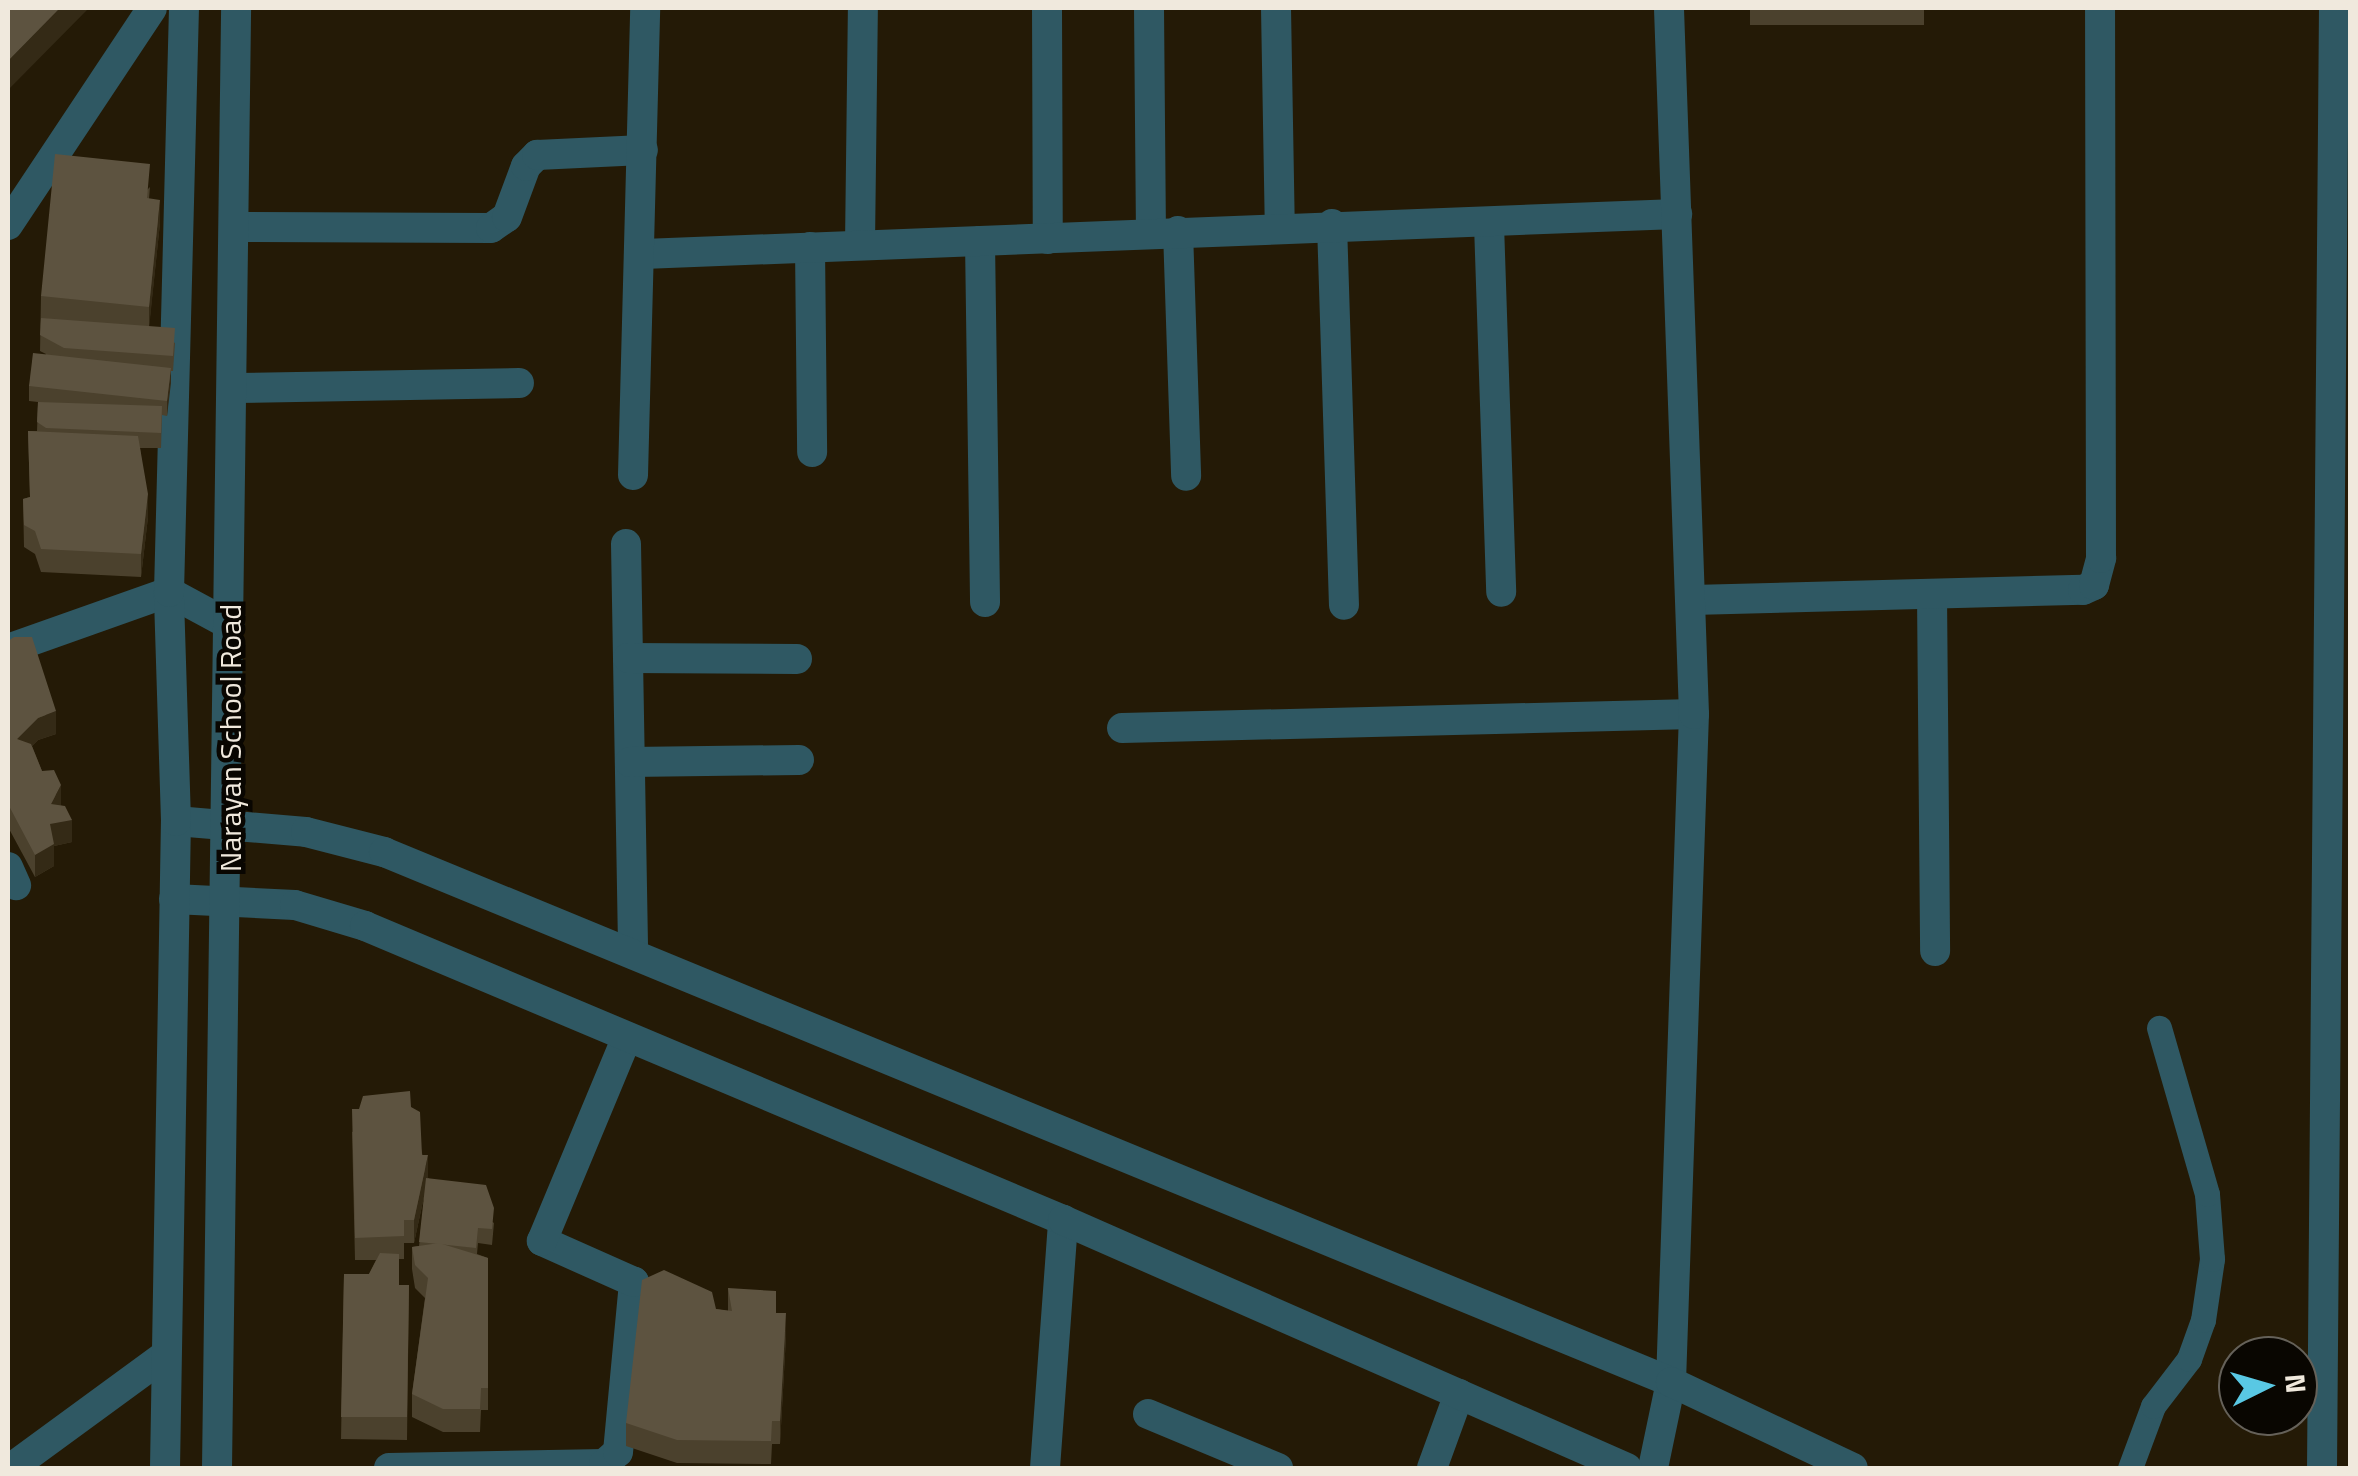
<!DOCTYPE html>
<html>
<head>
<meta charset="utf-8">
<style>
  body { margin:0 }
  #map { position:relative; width:2358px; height:1476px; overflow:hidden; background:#241a06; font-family:"Titillium Web",sans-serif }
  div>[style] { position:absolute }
  .service>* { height:25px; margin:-12.5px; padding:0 12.5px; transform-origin:12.5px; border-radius:12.5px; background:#2f5863 }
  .minor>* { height:30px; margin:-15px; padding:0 15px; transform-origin:15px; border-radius:15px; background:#2f5863 }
  .tertiary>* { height:30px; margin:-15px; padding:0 15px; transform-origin:15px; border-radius:15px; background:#2f5863 }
  .wall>* { inset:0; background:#4b412d }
  .shaded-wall>* { inset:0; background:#342a16 }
  .building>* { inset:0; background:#5d5340 }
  span { translate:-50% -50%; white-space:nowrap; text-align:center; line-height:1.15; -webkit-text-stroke:9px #090601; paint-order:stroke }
  .street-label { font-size:30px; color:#f0e9dd }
  .frame { position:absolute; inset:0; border:10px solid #f0e9dd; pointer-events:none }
  .north { position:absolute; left:2218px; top:1336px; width:100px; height:100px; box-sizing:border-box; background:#090601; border:2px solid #656159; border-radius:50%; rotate:85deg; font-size:28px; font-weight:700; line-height:40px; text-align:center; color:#f0e9dd }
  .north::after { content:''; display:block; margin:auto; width:35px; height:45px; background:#59c8e4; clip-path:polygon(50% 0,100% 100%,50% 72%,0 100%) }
</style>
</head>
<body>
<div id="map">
  <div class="service">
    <i style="left:2130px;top:1468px;width:66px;rotate:-69.6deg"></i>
    <i style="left:2153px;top:1406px;width:59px;rotate:-52.5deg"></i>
    <i style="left:2189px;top:1359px;width:41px;rotate:-70.3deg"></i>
    <i style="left:2203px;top:1320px;width:62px;rotate:-81.6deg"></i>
    <i style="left:2212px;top:1259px;width:65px;rotate:-94.4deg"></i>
    <i style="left:2207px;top:1194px;width:173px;rotate:-106.1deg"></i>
  </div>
  <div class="minor">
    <i style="left:1047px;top:8px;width:231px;rotate:89.8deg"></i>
    <i style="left:1149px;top:8px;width:224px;rotate:89.5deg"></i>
    <i style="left:1276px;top:8px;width:219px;rotate:89deg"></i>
    <i style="left:1332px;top:224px;width:381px;rotate:88.2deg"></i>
    <i style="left:1489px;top:224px;width:368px;rotate:88.1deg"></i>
    <i style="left:8px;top:225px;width:260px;rotate:-56.4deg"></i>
    <i style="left:235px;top:227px;width:256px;rotate:0.2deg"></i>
    <i style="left:491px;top:228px;width:19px;rotate:-35deg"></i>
    <i style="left:507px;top:217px;width:54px;rotate:-69.6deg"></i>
    <i style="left:526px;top:166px;width:16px;rotate:-45deg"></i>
    <i style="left:537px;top:155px;width:106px;rotate:-2.7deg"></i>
    <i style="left:1178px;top:231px;width:245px;rotate:88.1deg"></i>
    <i style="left:980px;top:241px;width:361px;rotate:89.2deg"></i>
    <i style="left:860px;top:245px;width:237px;rotate:-89.3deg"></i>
    <i style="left:810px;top:247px;width:205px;rotate:89.4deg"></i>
    <i style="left:643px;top:254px;width:1035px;rotate:-2.22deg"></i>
    <i style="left:235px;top:388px;width:284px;rotate:-1deg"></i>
    <i style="left:633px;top:475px;width:467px;rotate:-88.5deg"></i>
    <i style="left:626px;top:544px;width:410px;rotate:89deg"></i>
    <i style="left:1932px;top:594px;width:357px;rotate:89.5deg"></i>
    <i style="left:1692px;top:600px;width:391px;rotate:-1.5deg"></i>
    <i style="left:2083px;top:590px;width:12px;rotate:-24deg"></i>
    <i style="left:2094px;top:585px;width:28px;rotate:-75deg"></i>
    <i style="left:2101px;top:558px;width:550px;rotate:-90.1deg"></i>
    <i style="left:8px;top:649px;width:171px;rotate:-19.5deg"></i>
    <i style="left:169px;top:592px;width:69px;rotate:28.4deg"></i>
    <i style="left:628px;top:658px;width:169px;rotate:0.3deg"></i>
    <i style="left:1122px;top:728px;width:572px;rotate:-1.4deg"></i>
    <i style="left:630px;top:762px;width:169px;rotate:-0.7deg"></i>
    <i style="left:8px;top:867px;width:20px;rotate:66deg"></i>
    <i style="left:1148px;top:1414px;width:141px;rotate:22.6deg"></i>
    <i style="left:11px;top:1468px;width:190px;rotate:-36.2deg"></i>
    <i style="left:389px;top:1468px;width:215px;rotate:-1.1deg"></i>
    <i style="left:604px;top:1464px;width:18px;rotate:-41deg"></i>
    <i style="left:618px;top:1452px;width:171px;rotate:-84.6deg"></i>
    <i style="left:634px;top:1282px;width:101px;rotate:-156deg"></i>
    <i style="left:542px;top:1241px;width:221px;rotate:-67.4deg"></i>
    <i style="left:1045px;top:1468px;width:249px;rotate:-85.8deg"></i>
    <i style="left:1432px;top:1468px;width:79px;rotate:-70deg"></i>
    <i style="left:1653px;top:1468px;width:88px;rotate:-78.2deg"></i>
    <i style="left:1671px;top:1382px;width:668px;rotate:-88.03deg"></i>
    <i style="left:1694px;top:714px;width:706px;rotate:-92.03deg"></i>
    <i style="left:2322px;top:1468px;width:1460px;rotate:-89.53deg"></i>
  </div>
  <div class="tertiary">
    <i style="left:176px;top:821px;width:130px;rotate:4.8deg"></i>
    <i style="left:306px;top:832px;width:81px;rotate:14.4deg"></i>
    <i style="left:384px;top:852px;width:1392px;rotate:22.38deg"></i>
    <i style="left:1671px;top:1382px;width:201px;rotate:25.3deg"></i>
    <i style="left:174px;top:899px;width:121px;rotate:2.8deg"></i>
    <i style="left:295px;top:905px;width:73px;rotate:16.7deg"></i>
    <i style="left:365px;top:926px;width:757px;rotate:22.84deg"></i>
    <i style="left:1063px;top:1220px;width:616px;rotate:23.74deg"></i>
    <i style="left:165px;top:1468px;width:647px;rotate:-89.03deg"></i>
    <i style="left:176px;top:821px;width:229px;rotate:-91.8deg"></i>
    <i style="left:169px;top:592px;width:584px;rotate:-88.53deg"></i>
    <i style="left:217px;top:1468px;width:1460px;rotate:-89.25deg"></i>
  </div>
  <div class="wall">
    <i style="clip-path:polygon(1750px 8px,1924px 8px,1924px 25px,1750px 25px)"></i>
    <i style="clip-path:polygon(150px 187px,149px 199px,160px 223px,149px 326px,175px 343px,173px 371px,171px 371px,167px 416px,162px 415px,161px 448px,140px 448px,148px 517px,141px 577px,41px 572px,35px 554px,24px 547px,23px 499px,30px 497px,28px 431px,37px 431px,38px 402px,29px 401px,29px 386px,46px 354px,40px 351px,41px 296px)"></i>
    <i style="clip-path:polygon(8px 641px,56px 734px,38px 740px,32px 746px,42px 771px,61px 805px,72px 842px,54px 846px,54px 866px,35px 877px,8px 827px)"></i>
    <i style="clip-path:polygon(411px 1107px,428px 1178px,494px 1223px,492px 1245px,478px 1243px,477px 1254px,488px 1258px,488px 1410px,481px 1410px,480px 1432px,443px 1432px,412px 1417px,412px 1394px,425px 1298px,415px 1288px,412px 1269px,412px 1247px,419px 1246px,425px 1192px,414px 1243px,404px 1243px,404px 1259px,399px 1259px,399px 1285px,409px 1285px,407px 1440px,341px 1439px,344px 1274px,369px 1274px,376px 1260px,355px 1260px,352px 1132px)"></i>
    <i style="clip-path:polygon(728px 1288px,776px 1313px,786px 1336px,780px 1444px,772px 1444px,771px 1464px,677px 1463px,626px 1446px,626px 1423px,716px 1309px,728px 1311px)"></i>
  </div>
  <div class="shaded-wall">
    <i style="clip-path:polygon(60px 8px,89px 8px,8px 90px,8px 61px)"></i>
    <i style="clip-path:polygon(160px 200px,160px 223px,149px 329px,149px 307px)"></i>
    <i style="clip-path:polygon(171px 368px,171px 383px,167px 416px,167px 401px)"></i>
    <i style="clip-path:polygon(148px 494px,148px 517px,141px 577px,141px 554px)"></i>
    <i style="clip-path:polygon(56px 711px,56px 734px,38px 740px,17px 762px,17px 739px,38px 718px)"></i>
    <i style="clip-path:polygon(61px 785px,61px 808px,72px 820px,72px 842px,54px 846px,54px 866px,35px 877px,35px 855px,51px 804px)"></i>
    <i style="clip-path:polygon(428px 1155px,428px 1178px,414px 1243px,414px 1220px)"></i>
    <i style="clip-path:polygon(786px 1313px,786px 1336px,780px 1444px,780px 1421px)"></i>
  </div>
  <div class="building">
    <i style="clip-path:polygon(8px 8px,60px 8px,8px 61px)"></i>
    <i style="clip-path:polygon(55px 154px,150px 164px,147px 198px,160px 200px,149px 307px,41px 296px)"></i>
    <i style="clip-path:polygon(41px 318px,175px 328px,173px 356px,64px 348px,40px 335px)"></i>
    <i style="clip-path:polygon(33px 353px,171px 368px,167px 401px,29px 386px)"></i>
    <i style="clip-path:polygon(38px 402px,162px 406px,161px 433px,46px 428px,37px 422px)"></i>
    <i style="clip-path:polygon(28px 431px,138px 436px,148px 494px,141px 554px,41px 549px,35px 531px,24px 525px,23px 499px,30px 497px)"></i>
    <i style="clip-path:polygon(14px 637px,32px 637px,56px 711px,38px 718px,17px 739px,31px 744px,42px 771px,54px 770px,61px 785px,51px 804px,65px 806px,72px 820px,50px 824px,54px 844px,35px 855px,8px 804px,8px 641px)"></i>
    <i style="clip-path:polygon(410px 1091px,411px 1107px,420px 1112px,422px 1155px,428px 1155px,414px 1220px,404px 1220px,404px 1236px,355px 1238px,352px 1109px,359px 1109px,363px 1096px)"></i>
    <i style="clip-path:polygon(426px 1178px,486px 1185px,494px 1208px,492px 1229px,478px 1228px,476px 1248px,419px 1242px)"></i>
    <i style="clip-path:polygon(439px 1243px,488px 1258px,488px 1388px,481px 1388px,480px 1409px,443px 1409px,412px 1394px,428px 1278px,415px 1265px,412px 1247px)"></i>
    <i style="clip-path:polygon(380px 1253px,399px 1254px,399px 1285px,409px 1285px,407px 1417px,341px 1417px,344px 1274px,369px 1274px)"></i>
    <i style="clip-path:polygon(664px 1270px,712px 1292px,716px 1309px,732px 1311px,728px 1288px,776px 1291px,776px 1313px,786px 1313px,780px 1421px,772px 1421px,771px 1441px,677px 1440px,626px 1423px,642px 1280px)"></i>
  </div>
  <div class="street-label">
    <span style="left:230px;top:738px;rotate:-90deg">Narayan School Road</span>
  </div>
  <div class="frame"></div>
  <div class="north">N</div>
</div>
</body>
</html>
